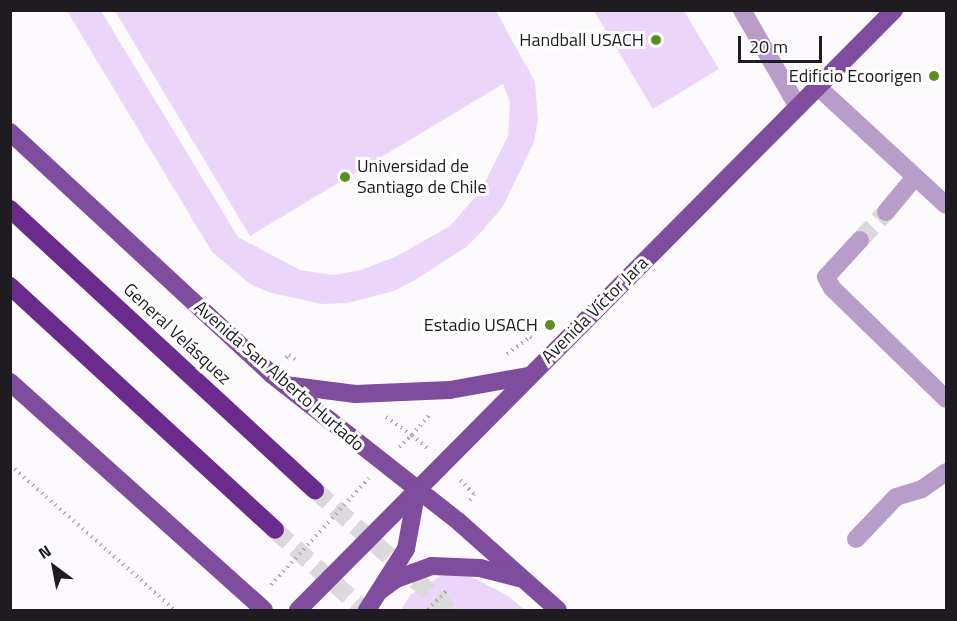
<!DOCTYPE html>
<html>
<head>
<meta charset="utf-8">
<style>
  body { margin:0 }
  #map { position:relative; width:957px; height:621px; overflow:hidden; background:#fcfafd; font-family:"Titillium Web",sans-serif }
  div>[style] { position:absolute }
  .green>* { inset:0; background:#ebd6f9 }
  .minor-tunnel>* { height:18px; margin-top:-9px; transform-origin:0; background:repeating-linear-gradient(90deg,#dbd9dc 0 18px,transparent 0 27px) }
  .highway-tunnel>* { height:18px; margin-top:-9px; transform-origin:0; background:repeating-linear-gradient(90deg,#dbd9dc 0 18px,transparent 0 27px) }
  .path>* { height:4px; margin-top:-2px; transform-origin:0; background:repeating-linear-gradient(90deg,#aeacb0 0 1.5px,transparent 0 6px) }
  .minor>* { height:18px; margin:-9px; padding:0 9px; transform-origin:9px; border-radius:9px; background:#b89dca }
  .major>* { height:18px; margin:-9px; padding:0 9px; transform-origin:9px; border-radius:9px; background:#804c9d }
  .highway>* { height:18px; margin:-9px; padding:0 9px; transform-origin:9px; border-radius:9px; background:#6b2b8c }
  .dots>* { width:16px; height:16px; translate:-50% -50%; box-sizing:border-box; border:3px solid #fff; border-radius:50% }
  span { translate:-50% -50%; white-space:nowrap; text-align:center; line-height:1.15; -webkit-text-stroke:6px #fff; paint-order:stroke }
  .poi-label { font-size:18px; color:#1e1b21 }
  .right { translate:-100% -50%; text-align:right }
  .left { translate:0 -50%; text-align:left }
  .street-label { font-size:18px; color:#1e1b21 }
  .frame { position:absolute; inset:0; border:12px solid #1e1b21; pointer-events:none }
  .north { position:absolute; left:24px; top:537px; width:60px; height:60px; -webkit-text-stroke:4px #fff; paint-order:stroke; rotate:328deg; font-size:16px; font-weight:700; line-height:24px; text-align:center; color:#1e1b21 }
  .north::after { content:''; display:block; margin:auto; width:21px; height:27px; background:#1e1b21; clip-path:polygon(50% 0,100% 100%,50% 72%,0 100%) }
  .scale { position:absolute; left:738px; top:36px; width:84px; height:27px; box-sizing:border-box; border:3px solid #1e1b21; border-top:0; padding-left:8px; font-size:18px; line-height:21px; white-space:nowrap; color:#1e1b21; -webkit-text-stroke:4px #fff; paint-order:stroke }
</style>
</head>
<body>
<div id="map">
  <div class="green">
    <i style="clip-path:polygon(67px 11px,101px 11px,238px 237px,300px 270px,333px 275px,361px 270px,395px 257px,450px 226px,481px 190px,508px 136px,510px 102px,503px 84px,250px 236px,115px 11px,496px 11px,535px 82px,538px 121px,534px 142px,503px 206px,483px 230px,466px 247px,415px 280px,394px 291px,347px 303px,322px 304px,271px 293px,250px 284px,212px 252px)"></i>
    <i style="clip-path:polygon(594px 11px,684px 11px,719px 69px,653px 109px)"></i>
    <i style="clip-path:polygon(442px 575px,470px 576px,508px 596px,525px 610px,401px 610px,410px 595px)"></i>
  </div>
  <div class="minor-tunnel">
    <i style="left:860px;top:240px;width:38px;rotate:-47deg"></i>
  </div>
  <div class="highway-tunnel">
    <i style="left:315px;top:490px;width:180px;rotate:41.8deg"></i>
    <i style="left:275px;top:530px;width:120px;rotate:42deg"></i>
  </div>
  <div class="path">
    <i style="left:507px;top:354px;width:29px;rotate:-36deg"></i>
    <i style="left:530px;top:337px;width:5px;rotate:37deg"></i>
    <i style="left:286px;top:358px;width:4px;rotate:-45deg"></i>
    <i style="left:289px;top:355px;width:12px;rotate:35deg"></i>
    <i style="left:386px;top:417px;width:32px;rotate:35deg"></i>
    <i style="left:412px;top:435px;width:28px;rotate:-49deg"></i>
    <i style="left:399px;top:447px;width:18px;rotate:-43deg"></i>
    <i style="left:412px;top:435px;width:20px;rotate:41deg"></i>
    <i style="left:10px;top:465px;width:220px;rotate:41.3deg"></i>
    <i style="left:460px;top:480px;width:20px;rotate:45deg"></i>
    <i style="left:474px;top:494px;width:9px;rotate:122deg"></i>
    <i style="left:271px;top:585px;width:145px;rotate:-47.5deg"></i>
    <i style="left:428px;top:610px;width:29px;rotate:-46deg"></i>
  </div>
  <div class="minor">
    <i style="left:742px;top:10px;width:112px;rotate:60deg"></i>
    <i style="left:818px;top:87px;width:174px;rotate:42.7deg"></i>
    <i style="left:886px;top:212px;width:45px;rotate:-50.4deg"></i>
    <i style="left:860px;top:240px;width:50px;rotate:132.6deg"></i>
    <i style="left:826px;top:277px;width:13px;rotate:61deg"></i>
    <i style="left:832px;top:288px;width:159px;rotate:44.2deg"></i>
    <i style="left:856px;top:539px;width:58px;rotate:-46.4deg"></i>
    <i style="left:896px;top:497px;width:27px;rotate:-17deg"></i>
    <i style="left:922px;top:489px;width:29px;rotate:-35deg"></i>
  </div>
  <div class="major">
    <i style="left:10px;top:132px;width:356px;rotate:42.8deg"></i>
    <i style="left:271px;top:374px;width:239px;rotate:38.2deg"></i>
    <i style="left:459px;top:522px;width:132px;rotate:41.6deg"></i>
    <i style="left:10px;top:382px;width:341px;rotate:41.9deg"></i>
    <i style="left:285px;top:385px;width:71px;rotate:7.3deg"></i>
    <i style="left:355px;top:394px;width:95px;rotate:-2.4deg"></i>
    <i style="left:450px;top:390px;width:79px;rotate:-10.2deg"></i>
    <i style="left:381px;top:590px;width:19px;rotate:-36deg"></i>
    <i style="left:396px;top:579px;width:38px;rotate:-20deg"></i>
    <i style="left:432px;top:566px;width:48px;rotate:2.4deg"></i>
    <i style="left:480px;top:568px;width:40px;rotate:14.4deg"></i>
    <i style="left:298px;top:610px;width:846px;rotate:-45.19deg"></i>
    <i style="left:367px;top:610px;width:72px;rotate:-57.4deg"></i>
    <i style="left:406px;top:549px;width:61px;rotate:-79.6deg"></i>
  </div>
  <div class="highway">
    <i style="left:10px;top:209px;width:415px;rotate:42.7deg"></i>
    <i style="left:10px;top:286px;width:360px;rotate:42.6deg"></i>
  </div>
  <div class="dots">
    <i style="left:656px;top:40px;background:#5c8e25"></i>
    <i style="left:934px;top:76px;background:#5c8e25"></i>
    <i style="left:345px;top:177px;background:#5c8e25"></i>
    <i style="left:550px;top:325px;background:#5c8e25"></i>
  </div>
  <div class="poi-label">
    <span class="right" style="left:644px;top:40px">Handball USACH</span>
    <span class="right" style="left:922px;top:76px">Edificio Ecoorigen</span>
    <span class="left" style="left:357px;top:177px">Universidad de<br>Santiago de Chile</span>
    <span class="right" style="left:538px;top:325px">Estadio USACH</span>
  </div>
  <div class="street-label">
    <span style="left:595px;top:310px;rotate:-45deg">Avenida Víctor Jara</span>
    <span style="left:177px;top:334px;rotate:43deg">General Velásquez</span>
    <span style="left:279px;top:376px;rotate:41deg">Avenida San Alberto Hurtado</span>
  </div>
  <div class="frame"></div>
  <div class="north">N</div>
  <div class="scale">20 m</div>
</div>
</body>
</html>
